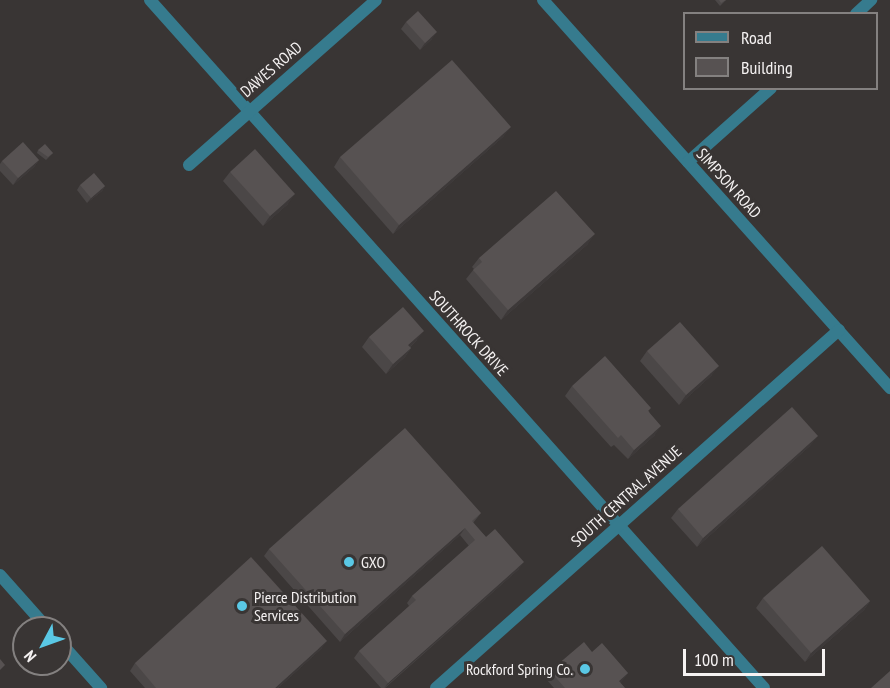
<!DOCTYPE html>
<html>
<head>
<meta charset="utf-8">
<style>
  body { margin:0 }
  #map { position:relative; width:890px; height:688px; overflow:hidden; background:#393534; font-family:"PT Sans Narrow",sans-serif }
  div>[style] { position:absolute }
  .minor>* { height:12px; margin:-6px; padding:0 6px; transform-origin:6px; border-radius:6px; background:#367b8e }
  .wall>* { inset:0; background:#4b4747 }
  .shaded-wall>* { inset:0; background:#3d3939 }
  .building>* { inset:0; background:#575252 }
  .dots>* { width:16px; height:16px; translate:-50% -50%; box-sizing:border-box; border:3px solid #393534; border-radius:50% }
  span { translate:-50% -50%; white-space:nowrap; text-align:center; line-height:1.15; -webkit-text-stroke:6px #393534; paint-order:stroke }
  .street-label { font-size:16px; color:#f5f2f2 }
  .poi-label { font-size:16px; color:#f5f2f2 }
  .left { translate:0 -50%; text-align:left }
  .right { translate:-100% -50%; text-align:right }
  .legend { position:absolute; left:683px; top:12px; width:195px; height:78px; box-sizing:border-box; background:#393534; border:2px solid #848180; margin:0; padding:8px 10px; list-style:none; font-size:18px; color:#f5f2f2 }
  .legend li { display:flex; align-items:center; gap:12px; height:30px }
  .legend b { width:30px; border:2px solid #848180 }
  .north { position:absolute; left:12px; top:616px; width:60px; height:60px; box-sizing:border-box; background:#393534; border:2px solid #848180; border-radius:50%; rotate:229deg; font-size:16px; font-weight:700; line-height:24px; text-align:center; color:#f5f2f2 }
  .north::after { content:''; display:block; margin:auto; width:21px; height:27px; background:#5ac8e5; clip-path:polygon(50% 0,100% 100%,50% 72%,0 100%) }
  .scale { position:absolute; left:683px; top:649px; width:142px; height:27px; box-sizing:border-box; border:3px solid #f5f2f2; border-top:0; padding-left:8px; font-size:18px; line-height:21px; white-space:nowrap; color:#f5f2f2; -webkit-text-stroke:4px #393534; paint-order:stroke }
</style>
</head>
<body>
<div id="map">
  <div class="minor">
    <i style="left:150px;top:0;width:922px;rotate:48.25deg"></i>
    <i style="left:543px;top:0;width:521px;rotate:48.19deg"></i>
    <i style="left:856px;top:14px;width:21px;rotate:-43deg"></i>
    <i style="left:688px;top:162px;width:111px;rotate:-41.7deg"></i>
    <i style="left:189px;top:165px;width:249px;rotate:-41.4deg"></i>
    <i style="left:0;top:575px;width:71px;rotate:48.4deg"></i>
    <i style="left:60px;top:642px;width:62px;rotate:48.3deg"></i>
    <i style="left:436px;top:688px;width:539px;rotate:-41.62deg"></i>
  </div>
  <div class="wall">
    <i style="clip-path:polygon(715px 0,726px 0,720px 6px)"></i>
    <i style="clip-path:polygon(406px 22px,432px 39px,420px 50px,401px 29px)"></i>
    <i style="clip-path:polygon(504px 136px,393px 234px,334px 167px,340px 157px)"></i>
    <i style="clip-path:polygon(38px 150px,53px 153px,46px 160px,37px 153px)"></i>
    <i style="clip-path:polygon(39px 160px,34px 167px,13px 185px,0 171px,0 164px,2px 161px)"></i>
    <i style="clip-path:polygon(230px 172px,288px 204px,263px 226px,223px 181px)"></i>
    <i style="clip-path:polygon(80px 185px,105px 186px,102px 191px,87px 203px,77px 190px)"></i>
    <i style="clip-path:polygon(588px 244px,501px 320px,466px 279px,474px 269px,472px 267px,479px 258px)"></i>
    <i style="clip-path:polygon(369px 337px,417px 340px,410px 347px,411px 348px,405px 357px,386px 374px,362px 347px)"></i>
    <i style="clip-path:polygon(647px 351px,712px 375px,679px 405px,640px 361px)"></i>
    <i style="clip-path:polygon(572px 386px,649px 411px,655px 435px,628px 459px,614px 445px,611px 447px,565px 396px)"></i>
    <i style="clip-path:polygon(811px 445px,697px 547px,671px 518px,678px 509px)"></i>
    <i style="clip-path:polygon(481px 513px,473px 523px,486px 537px,519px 569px,385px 688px,381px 688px,354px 658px,359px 651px,409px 606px,407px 603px,412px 596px,469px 546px,460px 535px,340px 642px,264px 556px,269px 549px)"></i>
    <i style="clip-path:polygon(763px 598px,870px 601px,864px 610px,805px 662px,756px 608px)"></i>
    <i style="clip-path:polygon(322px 648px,278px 688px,145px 688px,130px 671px,135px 663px)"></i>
    <i style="clip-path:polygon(592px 652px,628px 673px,620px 683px,625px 688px,554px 688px,546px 679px,550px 671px)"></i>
  </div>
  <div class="shaded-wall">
    <i style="clip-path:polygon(437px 32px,432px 39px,420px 50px,425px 43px)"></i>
    <i style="clip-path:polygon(511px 127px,504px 136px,393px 234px,399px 225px)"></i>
    <i style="clip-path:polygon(39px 160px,34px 167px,13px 185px,18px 178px)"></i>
    <i style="clip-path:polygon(105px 186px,102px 191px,87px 203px,91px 198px)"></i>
    <i style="clip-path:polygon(295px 194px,288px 204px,263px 226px,270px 216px)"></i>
    <i style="clip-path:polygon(595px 234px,588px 244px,501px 320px,508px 310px)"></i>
    <i style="clip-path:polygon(424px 331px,417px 340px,402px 354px,408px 345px)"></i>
    <i style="clip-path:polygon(411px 348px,405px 357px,386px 374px,393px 364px)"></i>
    <i style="clip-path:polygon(719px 366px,712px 375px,679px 405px,686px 395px)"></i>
    <i style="clip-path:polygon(661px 426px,655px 435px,628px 459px,634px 450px)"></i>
    <i style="clip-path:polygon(818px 436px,811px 445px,697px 547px,703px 538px)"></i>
    <i style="clip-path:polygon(465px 528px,460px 535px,340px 642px,345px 634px)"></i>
    <i style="clip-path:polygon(524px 562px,519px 569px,384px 688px,388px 683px)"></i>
    <i style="clip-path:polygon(870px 601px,864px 610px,805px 662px,811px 653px)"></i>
    <i style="clip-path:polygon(327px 641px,322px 648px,278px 688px,275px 688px)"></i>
    <i style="clip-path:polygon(628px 673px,623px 680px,614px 688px,619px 681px)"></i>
  </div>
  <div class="building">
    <i style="clip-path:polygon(719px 0,726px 0,721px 3px)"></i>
    <i style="clip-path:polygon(418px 11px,437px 32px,425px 43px,406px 22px)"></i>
    <i style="clip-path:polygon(452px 60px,511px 127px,399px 225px,340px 157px)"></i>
    <i style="clip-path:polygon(23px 142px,39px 160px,18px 178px,2px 161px)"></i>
    <i style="clip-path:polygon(45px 144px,53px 153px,48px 157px,38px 150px)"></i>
    <i style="clip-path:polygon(255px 149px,295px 194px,270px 216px,230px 172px)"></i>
    <i style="clip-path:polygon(94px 173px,105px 186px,91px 198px,80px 185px)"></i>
    <i style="clip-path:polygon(556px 191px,595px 234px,508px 310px,473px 270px,482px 262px,479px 258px)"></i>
    <i style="clip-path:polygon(403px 307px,424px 331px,408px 345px,411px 348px,393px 364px,369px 337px)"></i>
    <i style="clip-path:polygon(680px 322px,719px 366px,686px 395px,647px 351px)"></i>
    <i style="clip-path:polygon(605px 356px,651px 408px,648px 411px,661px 426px,634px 450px,621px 435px,618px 438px,572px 386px)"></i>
    <i style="clip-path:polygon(792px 407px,818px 436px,703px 538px,678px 509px)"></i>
    <i style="clip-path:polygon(405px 428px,481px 513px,472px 521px,486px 537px,495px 529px,524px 562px,388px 683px,359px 651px,416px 600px,412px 596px,475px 540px,465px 528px,345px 634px,269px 549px)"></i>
    <i style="clip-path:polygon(822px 546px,870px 601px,811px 653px,763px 598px)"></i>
    <i style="clip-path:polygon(251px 557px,327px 641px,275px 688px,156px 688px,135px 663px)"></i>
    <i style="clip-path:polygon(584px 642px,592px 652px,602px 643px,628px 673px,619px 681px,625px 688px,565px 688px,550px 671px)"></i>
    <i style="clip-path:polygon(0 659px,5px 665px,0 670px)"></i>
    <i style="clip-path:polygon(890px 671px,890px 688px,871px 688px)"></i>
  </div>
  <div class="dots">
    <i style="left:349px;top:562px;background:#5ac8e5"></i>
    <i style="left:242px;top:606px;background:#5ac8e5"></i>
    <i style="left:585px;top:669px;background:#5ac8e5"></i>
  </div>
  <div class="street-label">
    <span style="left:271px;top:69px;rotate:-41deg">DAWES ROAD</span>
    <span style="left:729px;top:183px;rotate:48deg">SIMPSON ROAD</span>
    <span style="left:469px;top:333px;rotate:48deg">SOUTHROCK DRIVE</span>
    <span style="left:626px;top:496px;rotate:-42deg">SOUTH CENTRAL AVENUE</span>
  </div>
  <div class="poi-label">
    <span class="left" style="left:361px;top:562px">GXO</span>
    <span class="left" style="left:254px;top:606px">Pierce Distribution<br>Services</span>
    <span class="right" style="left:573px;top:669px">Rockford Spring Co.</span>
  </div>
  <ul class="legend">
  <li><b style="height:8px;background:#367b8e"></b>Road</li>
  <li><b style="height:16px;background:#575252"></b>Building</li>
  </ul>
  <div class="north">N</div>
  <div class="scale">100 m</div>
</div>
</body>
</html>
